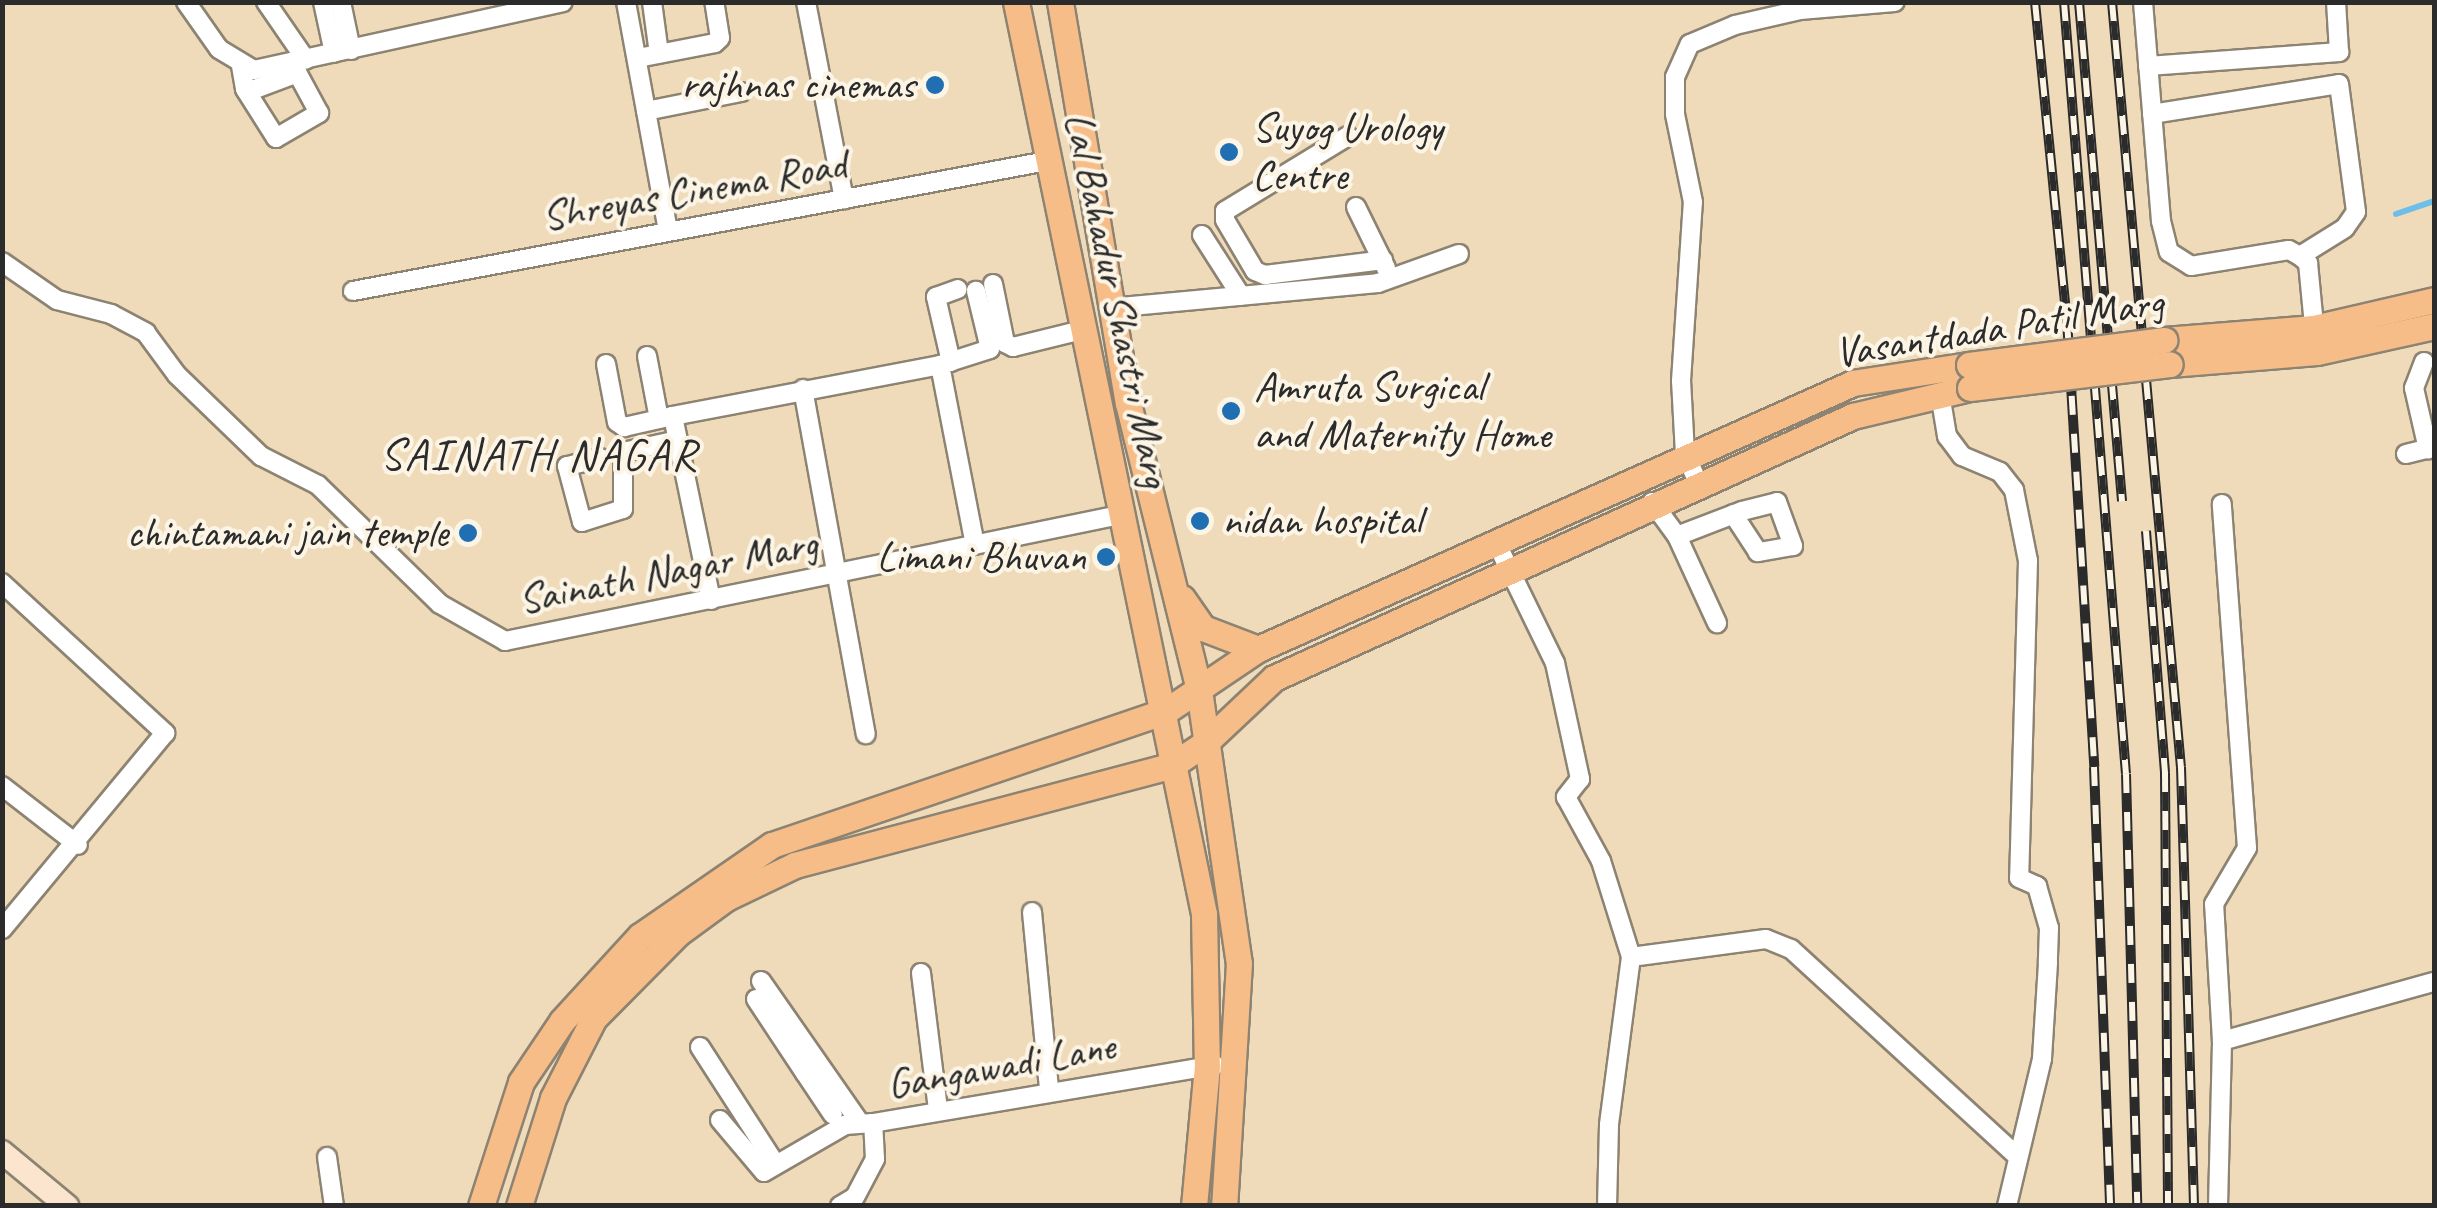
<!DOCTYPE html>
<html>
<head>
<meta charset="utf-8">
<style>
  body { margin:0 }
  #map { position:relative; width:2437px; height:1208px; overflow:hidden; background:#efdbb9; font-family:Caveat,sans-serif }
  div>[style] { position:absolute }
  .stream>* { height:6px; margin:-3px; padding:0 3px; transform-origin:3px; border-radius:3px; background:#6fbeea }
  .roads { filter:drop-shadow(2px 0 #8d8372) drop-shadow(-2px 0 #8d8372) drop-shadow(0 2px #8d8372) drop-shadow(0 -2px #8d8372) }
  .street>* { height:18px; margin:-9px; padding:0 9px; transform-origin:9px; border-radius:9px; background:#fff }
  .secondary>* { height:22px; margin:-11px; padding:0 11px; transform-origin:11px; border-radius:11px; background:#fce5cf }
  .primary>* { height:25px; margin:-12.5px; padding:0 12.5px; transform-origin:12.5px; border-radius:12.5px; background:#f7bd88 }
  .rail>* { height:10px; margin-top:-5px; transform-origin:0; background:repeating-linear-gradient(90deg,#fcf5e5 0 19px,#2b2b2b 0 38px); box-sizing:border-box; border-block:2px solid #2b2b2b }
  .bridges { filter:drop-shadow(2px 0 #8d8372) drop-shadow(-2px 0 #8d8372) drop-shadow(0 2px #8d8372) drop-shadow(0 -2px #8d8372) }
  .primary-bridge>* { height:25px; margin:-12.5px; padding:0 12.5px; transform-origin:12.5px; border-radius:12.5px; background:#f7bd88 }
  .dots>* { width:28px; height:28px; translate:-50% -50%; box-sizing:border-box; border:5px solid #fcf5e5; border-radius:50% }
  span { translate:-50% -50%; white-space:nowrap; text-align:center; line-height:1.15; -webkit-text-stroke:8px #fcf5e5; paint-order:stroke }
  .poi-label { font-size:42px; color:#2b2b2b }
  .right { translate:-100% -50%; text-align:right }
  .left { translate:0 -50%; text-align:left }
  .street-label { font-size:42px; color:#2b2b2b }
  .neighbourhood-label { font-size:45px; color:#2b2b2b; letter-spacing:2.5px }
  .frame { position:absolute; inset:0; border:5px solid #2b2b2b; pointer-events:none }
</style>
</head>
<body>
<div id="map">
  <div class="stream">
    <i style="left:2396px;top:214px;width:40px;rotate:-18.9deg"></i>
  </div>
  <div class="roads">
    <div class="street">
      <i style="left:186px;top:2px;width:57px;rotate:54.9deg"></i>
      <i style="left:219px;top:49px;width:41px;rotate:31deg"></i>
      <i style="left:254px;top:70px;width:316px;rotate:-12.4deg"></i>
      <i style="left:266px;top:2px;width:70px;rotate:55.4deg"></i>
      <i style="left:323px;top:2px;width:52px;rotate:77.8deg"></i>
      <i style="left:341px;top:2px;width:49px;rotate:78.2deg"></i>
      <i style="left:626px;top:2px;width:232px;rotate:79.6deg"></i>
      <i style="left:652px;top:2px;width:52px;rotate:82.3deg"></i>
      <i style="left:806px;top:2px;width:201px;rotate:79.1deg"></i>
      <i style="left:2143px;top:2px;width:220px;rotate:85.3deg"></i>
      <i style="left:2161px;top:221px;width:32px;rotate:76deg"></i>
      <i style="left:2169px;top:252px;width:26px;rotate:32deg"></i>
      <i style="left:2191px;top:266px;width:99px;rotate:-9.3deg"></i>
      <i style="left:2289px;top:250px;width:13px;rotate:29deg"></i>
      <i style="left:2300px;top:256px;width:11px;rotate:41deg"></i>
      <i style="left:2308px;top:263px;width:73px;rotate:84.5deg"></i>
      <i style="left:638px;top:58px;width:78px;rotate:-11deg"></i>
      <i style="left:715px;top:43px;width:7px;rotate:-45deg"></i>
      <i style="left:720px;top:38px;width:36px;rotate:-99deg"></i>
      <i style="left:241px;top:66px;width:23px;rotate:80deg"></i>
      <i style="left:245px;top:89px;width:58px;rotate:57.7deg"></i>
      <i style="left:276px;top:138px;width:50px;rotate:-30.2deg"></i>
      <i style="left:319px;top:113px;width:57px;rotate:-118.4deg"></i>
      <i style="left:2148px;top:66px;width:192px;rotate:-4.2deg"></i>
      <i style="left:2339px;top:52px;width:50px;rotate:-93.4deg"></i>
      <i style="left:247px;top:92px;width:54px;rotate:-20.4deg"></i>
      <i style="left:646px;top:111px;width:97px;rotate:-11.3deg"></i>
      <i style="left:2152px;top:114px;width:189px;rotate:-9.1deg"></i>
      <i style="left:2339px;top:84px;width:129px;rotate:82.4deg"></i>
      <i style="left:2356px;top:212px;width:19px;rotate:125deg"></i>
      <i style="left:2345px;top:228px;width:53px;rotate:148.1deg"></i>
      <i style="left:1348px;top:136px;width:144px;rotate:148.6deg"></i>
      <i style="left:1225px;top:211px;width:9px;rotate:90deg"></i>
      <i style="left:1225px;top:220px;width:59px;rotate:59.5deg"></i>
      <i style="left:1255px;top:271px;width:11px;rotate:22deg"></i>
      <i style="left:1265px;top:275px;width:119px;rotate:-7.2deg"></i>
      <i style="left:1356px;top:207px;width:68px;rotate:63.8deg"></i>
      <i style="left:1202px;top:235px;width:72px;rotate:57.4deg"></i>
      <i style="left:2px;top:262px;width:67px;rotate:34.6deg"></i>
      <i style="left:57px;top:300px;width:56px;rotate:14.5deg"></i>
      <i style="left:111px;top:314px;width:40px;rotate:28deg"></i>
      <i style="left:146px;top:333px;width:52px;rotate:53.6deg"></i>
      <i style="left:177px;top:375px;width:117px;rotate:44deg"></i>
      <i style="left:261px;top:456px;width:64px;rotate:27deg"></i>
      <i style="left:318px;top:485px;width:170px;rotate:44.3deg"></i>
      <i style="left:440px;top:604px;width:75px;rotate:29.6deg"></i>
      <i style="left:505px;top:641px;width:628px;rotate:-11.58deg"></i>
      <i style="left:993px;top:284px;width:60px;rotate:78.5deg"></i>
      <i style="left:1005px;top:343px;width:9px;rotate:27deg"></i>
      <i style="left:1013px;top:347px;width:71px;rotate:-13.8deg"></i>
      <i style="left:353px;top:291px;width:706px;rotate:-10.61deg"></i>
      <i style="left:1110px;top:308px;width:269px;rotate:-5.3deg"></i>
      <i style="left:1378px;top:283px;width:86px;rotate:-19.7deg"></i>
      <i style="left:647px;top:356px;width:64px;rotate:79.2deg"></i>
      <i style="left:951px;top:362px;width:67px;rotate:-103deg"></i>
      <i style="left:936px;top:297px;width:23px;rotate:-20deg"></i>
      <i style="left:2424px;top:362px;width:28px;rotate:111deg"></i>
      <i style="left:2414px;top:388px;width:63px;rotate:77.1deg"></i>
      <i style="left:606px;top:364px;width:59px;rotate:79.3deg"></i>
      <i style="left:617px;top:422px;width:9px;rotate:36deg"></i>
      <i style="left:624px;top:427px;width:50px;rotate:-12.7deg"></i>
      <i style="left:940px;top:365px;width:52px;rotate:-17.7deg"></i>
      <i style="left:990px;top:349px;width:60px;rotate:-103.6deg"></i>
      <i style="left:803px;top:389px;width:351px;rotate:79.7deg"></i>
      <i style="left:1940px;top:394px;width:43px;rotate:80.5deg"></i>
      <i style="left:1947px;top:436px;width:25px;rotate:53deg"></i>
      <i style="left:1962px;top:456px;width:41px;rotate:22.8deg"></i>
      <i style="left:2000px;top:472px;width:23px;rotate:52deg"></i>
      <i style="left:2014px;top:490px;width:72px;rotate:78.8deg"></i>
      <i style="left:2028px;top:561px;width:317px;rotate:91.6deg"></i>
      <i style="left:2019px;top:878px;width:20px;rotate:24deg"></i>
      <i style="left:2037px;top:886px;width:44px;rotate:74.1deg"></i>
      <i style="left:2049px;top:928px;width:35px;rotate:92deg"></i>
      <i style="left:2048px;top:963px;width:96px;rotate:93.6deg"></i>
      <i style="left:2042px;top:1059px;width:151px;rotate:103.4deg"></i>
      <i style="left:2406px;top:454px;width:29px;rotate:-14deg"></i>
      <i style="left:600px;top:458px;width:34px;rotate:166deg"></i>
      <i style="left:567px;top:466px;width:58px;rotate:75deg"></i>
      <i style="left:582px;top:522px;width:43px;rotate:-17.6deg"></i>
      <i style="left:623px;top:509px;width:57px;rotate:-90deg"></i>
      <i style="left:623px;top:452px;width:56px;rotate:-12.3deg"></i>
      <i style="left:1698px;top:482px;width:31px;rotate:-115deg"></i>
      <i style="left:1685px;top:454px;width:73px;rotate:-93.1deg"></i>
      <i style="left:1681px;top:381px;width:179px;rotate:-86.2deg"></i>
      <i style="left:1693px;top:202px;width:90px;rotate:-101.6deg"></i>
      <i style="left:1675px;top:114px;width:37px;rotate:-90deg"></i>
      <i style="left:1675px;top:77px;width:36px;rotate:-66deg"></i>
      <i style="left:1690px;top:44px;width:49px;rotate:-22.9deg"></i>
      <i style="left:1735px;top:25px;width:67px;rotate:-13deg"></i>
      <i style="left:1800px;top:10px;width:95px;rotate:-4.8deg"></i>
      <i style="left:1652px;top:502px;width:42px;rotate:53.7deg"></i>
      <i style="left:1677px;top:536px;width:96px;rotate:65.3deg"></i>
      <i style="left:1677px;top:536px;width:70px;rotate:-21deg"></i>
      <i style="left:1742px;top:511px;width:36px;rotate:-14deg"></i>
      <i style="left:1777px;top:502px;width:47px;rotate:70deg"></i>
      <i style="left:1793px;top:546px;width:36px;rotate:170deg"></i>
      <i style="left:1758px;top:552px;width:45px;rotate:-123.3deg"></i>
      <i style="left:1496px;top:542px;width:135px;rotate:64deg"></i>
      <i style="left:1555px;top:663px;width:119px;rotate:77.8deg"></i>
      <i style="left:1580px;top:779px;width:23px;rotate:128deg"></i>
      <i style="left:1566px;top:797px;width:73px;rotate:61.3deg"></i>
      <i style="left:1601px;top:861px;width:101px;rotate:72.6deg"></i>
      <i style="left:1631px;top:957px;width:169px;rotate:97.5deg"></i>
      <i style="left:1609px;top:1125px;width:81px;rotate:91.4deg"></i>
      <i style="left:2px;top:583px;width:222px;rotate:42.6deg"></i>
      <i style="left:165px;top:733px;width:255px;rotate:129.7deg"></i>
      <i style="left:711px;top:600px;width:188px;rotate:-101.7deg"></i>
      <i style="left:673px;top:416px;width:272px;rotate:-10.8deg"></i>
      <i style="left:940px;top:365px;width:183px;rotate:79deg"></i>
      <i style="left:2px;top:786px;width:96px;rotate:37.8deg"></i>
      <i style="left:1032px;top:912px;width:179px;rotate:84.5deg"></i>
      <i style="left:1631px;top:957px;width:136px;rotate:-7.6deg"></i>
      <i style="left:1766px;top:939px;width:27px;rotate:22deg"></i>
      <i style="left:1791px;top:949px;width:304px;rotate:42.5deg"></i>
      <i style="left:921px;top:973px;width:137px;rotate:82.9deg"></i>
      <i style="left:761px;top:981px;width:173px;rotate:55.1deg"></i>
      <i style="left:756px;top:999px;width:89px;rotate:56.5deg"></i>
      <i style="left:2222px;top:1041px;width:220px;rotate:-15.6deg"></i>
      <i style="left:700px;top:1047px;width:140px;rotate:57.2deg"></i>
      <i style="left:814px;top:1066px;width:11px;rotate:142deg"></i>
      <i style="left:805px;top:1073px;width:50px;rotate:56.3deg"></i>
      <i style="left:720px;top:1120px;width:68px;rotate:49.8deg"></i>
      <i style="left:764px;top:1172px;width:94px;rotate:-30.1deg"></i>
      <i style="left:845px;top:1125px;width:28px;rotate:-4deg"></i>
      <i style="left:327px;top:1157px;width:49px;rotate:81.9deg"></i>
      <i style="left:840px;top:1206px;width:17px;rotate:-31deg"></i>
      <i style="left:855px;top:1197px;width:43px;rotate:-62.2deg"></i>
      <i style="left:875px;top:1159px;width:36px;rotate:-93deg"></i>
      <i style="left:873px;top:1123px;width:347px;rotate:-9.6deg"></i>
      <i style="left:2218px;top:1206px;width:165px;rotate:-88.6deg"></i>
      <i style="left:2222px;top:1041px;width:137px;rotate:-93.3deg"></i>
      <i style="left:2214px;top:904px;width:65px;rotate:-59.5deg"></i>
      <i style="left:2247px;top:848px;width:345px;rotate:-94.2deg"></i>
    </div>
    <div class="secondary">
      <i style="left:2px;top:1152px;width:85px;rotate:39.7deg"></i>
    </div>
    <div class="primary">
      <i style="left:1016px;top:2px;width:931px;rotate:78.35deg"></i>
      <i style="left:1204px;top:914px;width:152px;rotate:88.9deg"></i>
      <i style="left:1207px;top:1066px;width:141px;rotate:95.3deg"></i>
      <i style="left:1060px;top:2px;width:407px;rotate:80.4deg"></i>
      <i style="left:1128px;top:403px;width:296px;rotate:76.1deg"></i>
      <i style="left:1199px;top:690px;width:276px;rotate:81.7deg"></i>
      <i style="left:1239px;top:963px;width:243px;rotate:93.5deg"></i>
      <i style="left:2164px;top:340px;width:150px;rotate:-4.6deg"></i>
      <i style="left:2314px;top:328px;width:123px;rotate:-13.1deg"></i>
      <i style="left:2170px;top:364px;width:147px;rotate:-4.7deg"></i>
      <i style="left:2317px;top:352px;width:120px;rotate:-12.5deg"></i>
      <i style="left:1182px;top:598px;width:37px;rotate:55deg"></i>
      <i style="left:1203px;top:628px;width:59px;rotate:20.9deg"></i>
      <i style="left:481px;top:1206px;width:130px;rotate:-72.1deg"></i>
      <i style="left:521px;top:1082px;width:73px;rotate:-56.1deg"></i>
      <i style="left:562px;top:1021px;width:115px;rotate:-47.5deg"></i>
      <i style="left:640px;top:936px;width:160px;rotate:-34.6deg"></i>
      <i style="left:772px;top:845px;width:416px;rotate:-18.8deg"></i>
      <i style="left:1166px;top:711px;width:111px;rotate:-34deg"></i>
      <i style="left:1258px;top:649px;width:652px;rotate:-24.09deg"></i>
      <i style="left:1853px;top:383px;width:117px;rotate:-8.8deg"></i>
      <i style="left:519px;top:1206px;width:113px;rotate:-72.5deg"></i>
      <i style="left:553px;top:1098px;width:90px;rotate:-62.9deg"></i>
      <i style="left:594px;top:1018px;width:118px;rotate:-45.3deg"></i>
      <i style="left:677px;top:934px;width:61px;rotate:-36.3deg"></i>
      <i style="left:726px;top:898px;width:76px;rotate:-25.6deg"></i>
      <i style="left:795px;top:865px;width:389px;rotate:-14.8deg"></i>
      <i style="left:1171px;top:766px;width:40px;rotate:-34deg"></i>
      <i style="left:1204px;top:744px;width:96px;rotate:-43.3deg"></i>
      <i style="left:1274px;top:678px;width:636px;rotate:-24.35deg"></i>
      <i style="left:1853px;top:416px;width:120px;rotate:-13.5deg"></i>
    </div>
  </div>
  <div class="rail">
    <i style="left:2035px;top:2px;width:320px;rotate:84.3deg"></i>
    <i style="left:2067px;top:320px;width:448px;rotate:86.5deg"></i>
    <i style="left:2094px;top:767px;width:439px;rotate:87.9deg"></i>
    <i style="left:2064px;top:2px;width:774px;rotate:85.41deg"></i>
    <i style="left:2126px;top:774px;width:432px;rotate:88.5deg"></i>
    <i style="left:2079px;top:2px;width:501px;rotate:85.07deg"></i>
    <i style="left:2112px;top:2px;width:768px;rotate:84.85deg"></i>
    <i style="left:2181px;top:767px;width:439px;rotate:88.3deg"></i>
    <i style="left:2146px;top:531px;width:243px;rotate:85.5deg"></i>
    <i style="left:2165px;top:773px;width:433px;rotate:89.6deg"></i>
  </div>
  <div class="bridges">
    <div class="primary-bridge">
      <i style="left:1969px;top:365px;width:197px;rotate:-7.3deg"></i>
      <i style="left:1970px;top:388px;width:201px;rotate:-6.8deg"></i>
    </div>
  </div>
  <div class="dots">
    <i style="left:935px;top:85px;background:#1f6fb2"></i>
    <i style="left:1229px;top:152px;background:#1f6fb2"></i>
    <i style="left:1231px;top:411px;background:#1f6fb2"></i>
    <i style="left:1200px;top:521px;background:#1f6fb2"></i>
    <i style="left:468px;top:533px;background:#1f6fb2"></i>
    <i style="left:1106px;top:557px;background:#1f6fb2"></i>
  </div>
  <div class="poi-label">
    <span class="right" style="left:915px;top:85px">rajhnas cinemas</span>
    <span class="left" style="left:1252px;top:152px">Suyog Urology<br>Centre</span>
    <span class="left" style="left:1254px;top:411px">Amruta Surgical<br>and Maternity Home</span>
    <span class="left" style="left:1222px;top:521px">nidan hospital</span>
    <span class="right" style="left:448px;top:533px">chintamani jain temple</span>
    <span class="right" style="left:1086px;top:557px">Limani Bhuvan</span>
  </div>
  <div class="street-label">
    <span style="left:694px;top:191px;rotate:-10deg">Shreyas Cinema Road</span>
    <span style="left:1117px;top:300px;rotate:78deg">Lal Bahadur Shastri Marg</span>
    <span style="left:1999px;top:328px;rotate:-9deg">Vasantdada Patil Marg</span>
    <span style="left:668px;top:572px;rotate:-11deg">Sainath Nagar Marg</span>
    <span style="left:1001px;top:1066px;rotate:-10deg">Gangawadi Lane</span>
  </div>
  <div class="neighbourhood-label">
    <span style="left:539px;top:455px">SAINATH NAGAR</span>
  </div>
  <div class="frame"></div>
</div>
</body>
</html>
